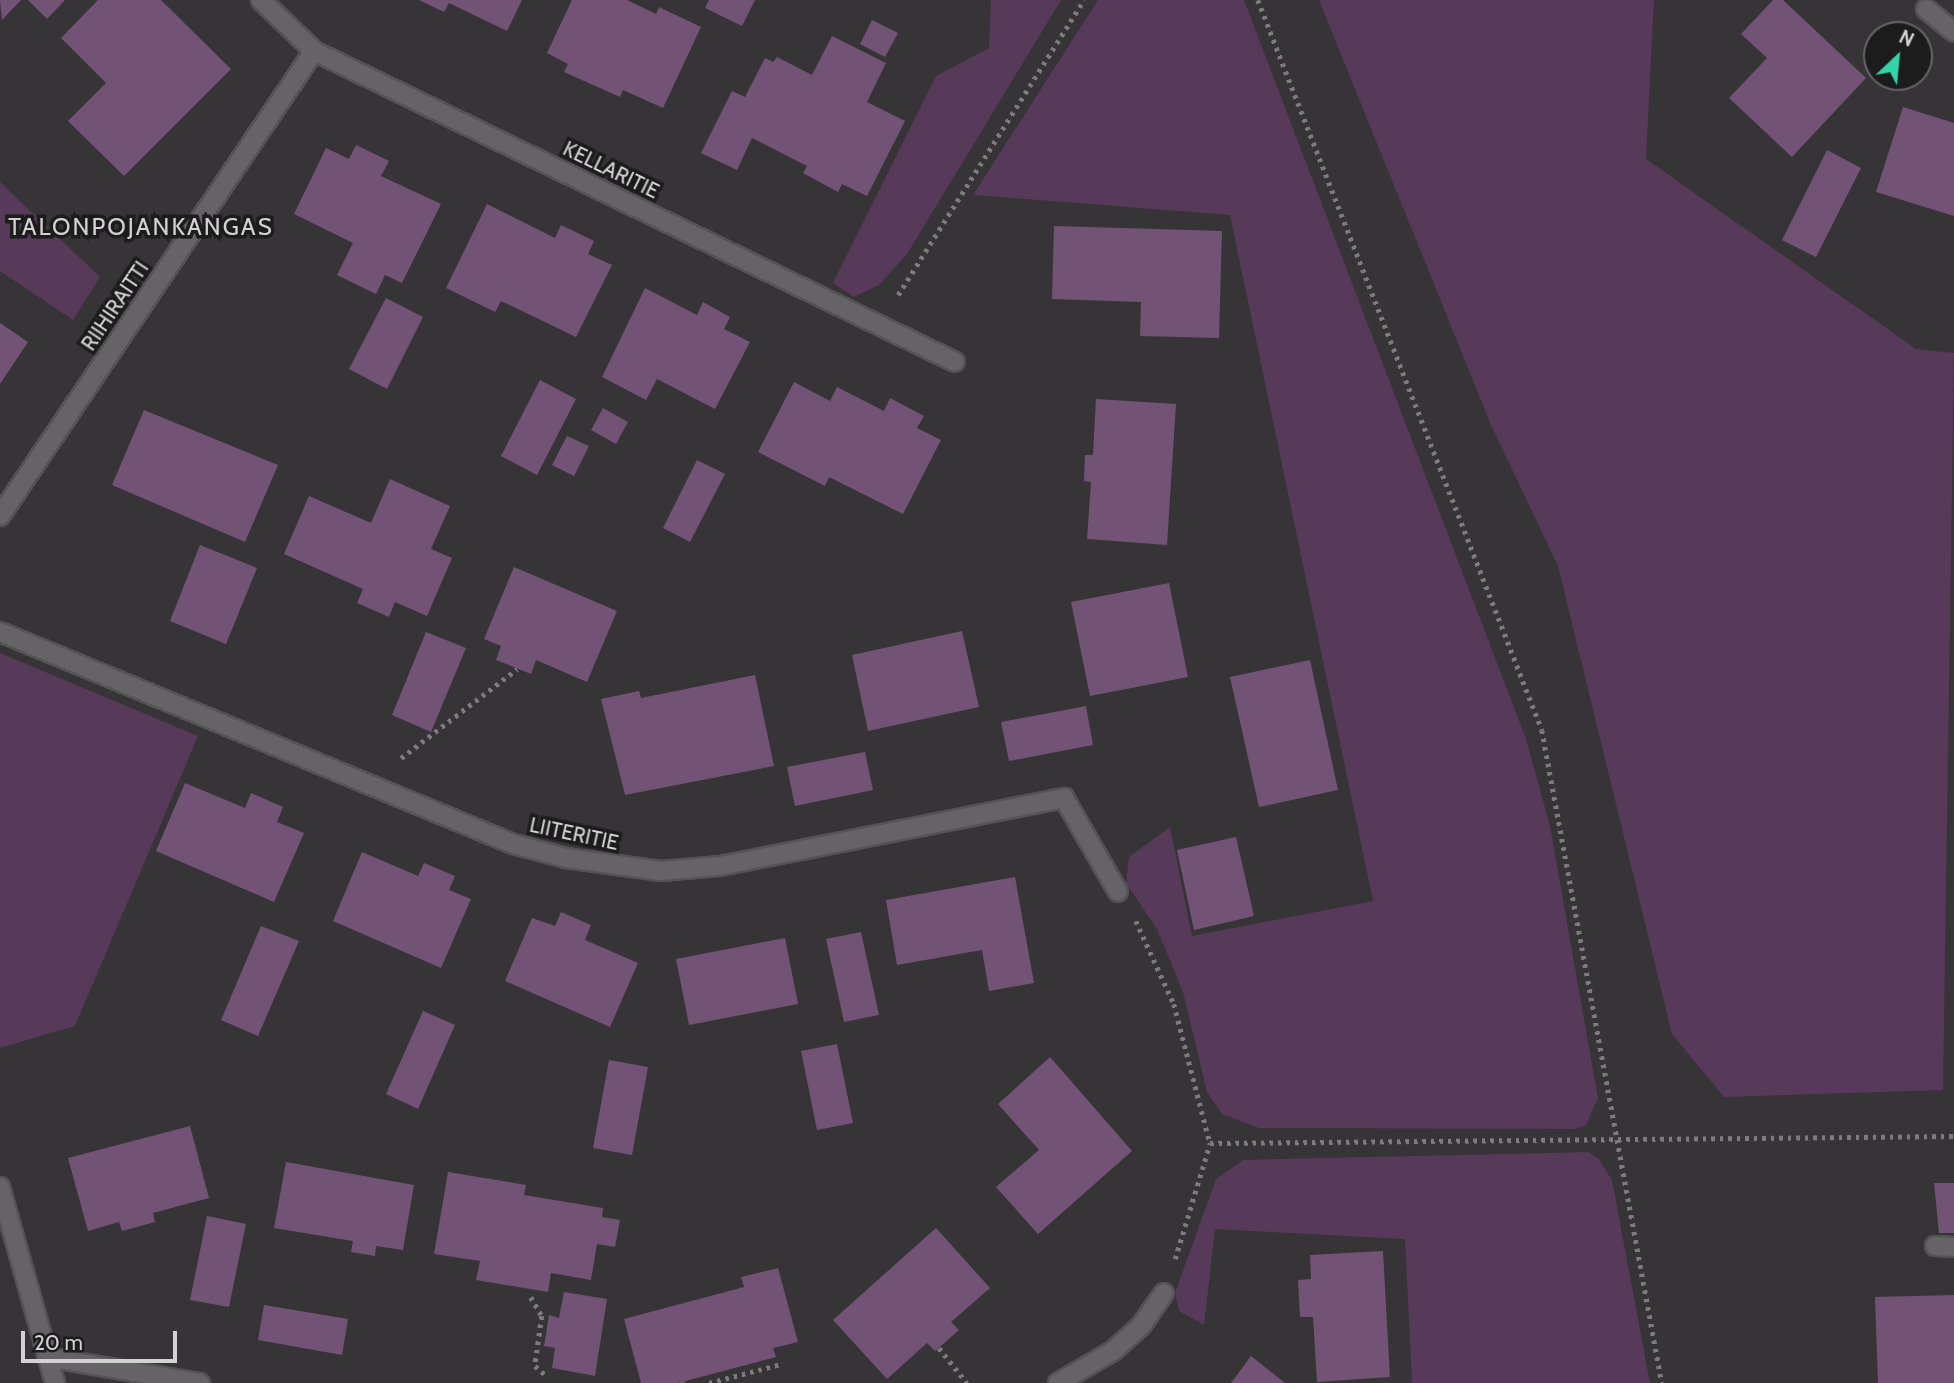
<!DOCTYPE html>
<html>
<head>
<meta charset="utf-8">
<style>
  body { margin:0 }
  #map { position:relative; width:1954px; height:1383px; overflow:hidden; background:#363436; font-family:Cabin,sans-serif }
  div>[style] { position:absolute }
  .green>* { inset:0; background:#573959 }
  .building>* { inset:0; background:#735375 }
  .path>* { height:4.5px; margin-top:-2.25px; transform-origin:0; background:repeating-linear-gradient(90deg,#7d7c7d 0 3.5px,transparent 0 8.5px) }
  .roads { filter:drop-shadow(2px 0 #545354) drop-shadow(-2px 0 #545354) drop-shadow(0 2px #545354) drop-shadow(0 -2px #545354) }
  .minor>* { height:18px; margin:-9px; padding:0 9px; transform-origin:9px; border-radius:9px; background:#666366 }
  span { translate:-50% -50%; white-space:nowrap; text-align:center; line-height:1.15; -webkit-text-stroke:7px #1d1c1d; paint-order:stroke }
  .street-label { font-size:21px; color:#d3d2d3 }
  .quarter-label { font-size:24px; color:#d3d2d3; letter-spacing:2px }
  .north { position:absolute; left:1863px; top:21px; width:70px; height:70px; box-sizing:border-box; background:#1d1c1d; border:2px solid #666566; border-radius:50%; rotate:26deg; font-size:19px; font-weight:700; line-height:28px; text-align:center; color:#d3d2d3 }
  .north::after { content:''; display:block; margin:auto; width:24px; height:32px; background:#33d4a8; clip-path:polygon(50% 0,100% 100%,50% 72%,0 100%) }
  .scale { position:absolute; left:21px; top:1331px; width:156px; height:32px; box-sizing:border-box; border:4px solid #d3d2d3; border-top:0; padding-left:9px; font-size:21px; line-height:24px; white-space:nowrap; color:#d3d2d3; -webkit-text-stroke:5px #1d1c1d; paint-order:stroke }
</style>
</head>
<body>
<div id="map">
  <div class="green">
    <i style="clip-path:polygon(991px 0,1061px 0,907px 254px,879px 285px,854px 297px,833px 283px,936px 76px,989px 48px)"></i>
    <i style="clip-path:polygon(1098px 0,1244px 0,1526px 739px,1550px 826px,1598px 1098px,1586px 1125px,1576px 1129px,1259px 1128px,1222px 1114px,1207px 1092px,1183px 992px,1157px 929px,1126px 883px,1129px 857px,1170px 827px,1192px 936px,1373px 901px,1230px 215px,973px 195px)"></i>
    <i style="clip-path:polygon(1319px 0,1654px 0,1646px 159px,1916px 349px,1954px 353px,1943px 1090px,1724px 1097px,1672px 1034px,1558px 566px,1491px 425px)"></i>
    <i style="clip-path:polygon(0 182px,100px 277px,73px 320px,0 271px)"></i>
    <i style="clip-path:polygon(0 653px,198px 736px,75px 1026px,0 1048px)"></i>
    <i style="clip-path:polygon(1588px 1152px,1598px 1158px,1612px 1180px,1650px 1383px,1412px 1383px,1405px 1239px,1215px 1229px,1204px 1325px,1179px 1311px,1175px 1293px,1216px 1179px,1243px 1160px)"></i>
  </div>
  <div class="building">
    <i style="clip-path:polygon(0 0,21px 0,2px 20px)"></i>
    <i style="clip-path:polygon(28px 0,65px 0,47px 19px)"></i>
    <i style="clip-path:polygon(98px 0,161px 0,231px 69px,124px 176px,68px 121px,106px 83px,61px 38px)"></i>
    <i style="clip-path:polygon(419px 0,522px 0,507px 31px,449px 3px,444px 12px)"></i>
    <i style="clip-path:polygon(572px 0,627px 0,656px 14px,659px 7px,701px 27px,663px 108px,623px 90px,620px 97px,564px 72px,568px 64px,547px 53px)"></i>
    <i style="clip-path:polygon(709px 0,755px 0,742px 26px,705px 8px)"></i>
    <i style="clip-path:polygon(1773px 0,1783px 0,1866px 78px,1792px 157px,1729px 98px,1767px 58px,1741px 34px)"></i>
    <i style="clip-path:polygon(872px 20px,898px 33px,885px 57px,860px 44px)"></i>
    <i style="clip-path:polygon(832px 36px,886px 63px,867px 102px,905px 121px,867px 196px,842px 184px,838px 192px,803px 173px,807px 166px,752px 138px,737px 170px,701px 153px,732px 91px,745px 97px,765px 58px,773px 62px,777px 57px,812px 75px)"></i>
    <i style="clip-path:polygon(1903px 107px,1954px 123px,1954px 216px,1876px 192px)"></i>
    <i style="clip-path:polygon(356px 145px,389px 161px,381px 176px,441px 204px,402px 283px,385px 275px,376px 294px,337px 275px,353px 243px,294px 214px,326px 148px,349px 159px)"></i>
    <i style="clip-path:polygon(1827px 150px,1861px 168px,1816px 257px,1782px 240px)"></i>
    <i style="clip-path:polygon(487px 204px,555px 238px,561px 225px,594px 241px,588px 254px,612px 265px,576px 337px,501px 301px,495px 312px,446px 288px)"></i>
    <i style="clip-path:polygon(1054px 226px,1222px 231px,1219px 338px,1140px 336px,1141px 302px,1052px 299px)"></i>
    <i style="clip-path:polygon(645px 288px,697px 315px,703px 302px,730px 317px,724px 329px,750px 342px,715px 409px,657px 379px,646px 400px,602px 377px)"></i>
    <i style="clip-path:polygon(386px 298px,423px 317px,387px 389px,349px 369px)"></i>
    <i style="clip-path:polygon(0 323px,28px 342px,0 384px)"></i>
    <i style="clip-path:polygon(540px 380px,576px 399px,537px 475px,501px 456px)"></i>
    <i style="clip-path:polygon(794px 382px,830px 401px,837px 387px,884px 411px,890px 398px,924px 416px,917px 428px,941px 440px,903px 514px,829px 477px,825px 486px,758px 452px)"></i>
    <i style="clip-path:polygon(1096px 399px,1176px 404px,1167px 545px,1087px 539px,1091px 482px,1084px 481px,1085px 455px,1093px 455px)"></i>
    <i style="clip-path:polygon(603px 408px,628px 422px,616px 444px,591px 430px)"></i>
    <i style="clip-path:polygon(144px 410px,278px 465px,245px 542px,112px 485px)"></i>
    <i style="clip-path:polygon(567px 436px,589px 446px,574px 476px,552px 465px)"></i>
    <i style="clip-path:polygon(697px 460px,725px 474px,690px 542px,663px 528px)"></i>
    <i style="clip-path:polygon(390px 479px,450px 506px,431px 549px,452px 558px,427px 616px,395px 602px,389px 617px,357px 603px,363px 589px,284px 554px,309px 496px,371px 523px)"></i>
    <i style="clip-path:polygon(200px 545px,257px 568px,226px 644px,170px 621px)"></i>
    <i style="clip-path:polygon(514px 567px,617px 611px,587px 682px,536px 660px,531px 674px,496px 660px,501px 646px,484px 639px)"></i>
    <i style="clip-path:polygon(1169px 583px,1188px 677px,1090px 696px,1071px 602px)"></i>
    <i style="clip-path:polygon(962px 631px,979px 707px,868px 731px,852px 655px)"></i>
    <i style="clip-path:polygon(426px 632px,466px 648px,431px 732px,392px 715px)"></i>
    <i style="clip-path:polygon(1310px 660px,1338px 790px,1259px 807px,1230px 677px)"></i>
    <i style="clip-path:polygon(755px 675px,774px 766px,625px 795px,601px 699px,639px 691px,641px 698px)"></i>
    <i style="clip-path:polygon(1086px 706px,1093px 745px,1009px 761px,1001px 722px)"></i>
    <i style="clip-path:polygon(865px 752px,873px 790px,795px 806px,787px 767px)"></i>
    <i style="clip-path:polygon(185px 783px,245px 808px,251px 793px,283px 807px,277px 822px,304px 833px,274px 902px,156px 851px)"></i>
    <i style="clip-path:polygon(1236px 837px,1254px 916px,1194px 930px,1177px 850px)"></i>
    <i style="clip-path:polygon(362px 852px,418px 876px,424px 863px,455px 876px,449px 890px,471px 899px,441px 968px,333px 921px)"></i>
    <i style="clip-path:polygon(1015px 877px,1034px 983px,989px 991px,982px 950px,897px 965px,886px 900px)"></i>
    <i style="clip-path:polygon(561px 912px,591px 925px,585px 940px,638px 963px,610px 1027px,505px 981px,532px 918px,555px 926px)"></i>
    <i style="clip-path:polygon(261px 926px,299px 941px,258px 1036px,221px 1020px)"></i>
    <i style="clip-path:polygon(861px 932px,879px 1015px,844px 1022px,826px 939px)"></i>
    <i style="clip-path:polygon(785px 938px,798px 1004px,689px 1025px,676px 959px)"></i>
    <i style="clip-path:polygon(423px 1011px,455px 1025px,418px 1109px,386px 1094px)"></i>
    <i style="clip-path:polygon(837px 1044px,853px 1123px,817px 1130px,801px 1051px)"></i>
    <i style="clip-path:polygon(1050px 1057px,1132px 1151px,1038px 1234px,996px 1187px,1039px 1150px,998px 1104px)"></i>
    <i style="clip-path:polygon(609px 1060px,648px 1067px,632px 1155px,593px 1148px)"></i>
    <i style="clip-path:polygon(190px 1126px,209px 1198px,153px 1213px,155px 1222px,122px 1231px,119px 1222px,88px 1231px,68px 1158px)"></i>
    <i style="clip-path:polygon(286px 1162px,414px 1185px,403px 1250px,376px 1246px,375px 1256px,351px 1252px,353px 1241px,274px 1228px)"></i>
    <i style="clip-path:polygon(448px 1172px,526px 1185px,524px 1195px,603px 1208px,602px 1217px,620px 1220px,615px 1247px,597px 1244px,591px 1280px,551px 1273px,548px 1292px,476px 1280px,480px 1261px,434px 1254px)"></i>
    <i style="clip-path:polygon(1934px 1183px,1954px 1183px,1954px 1233px,1939px 1233px)"></i>
    <i style="clip-path:polygon(207px 1216px,246px 1224px,229px 1307px,190px 1300px)"></i>
    <i style="clip-path:polygon(936px 1228px,990px 1288px,951px 1322px,959px 1330px,935px 1351px,927px 1343px,887px 1379px,833px 1320px)"></i>
    <i style="clip-path:polygon(1383px 1251px,1390px 1377px,1317px 1382px,1313px 1317px,1300px 1317px,1298px 1280px,1311px 1279px,1310px 1255px)"></i>
    <i style="clip-path:polygon(778px 1268px,798px 1342px,773px 1348px,776px 1357px,678px 1383px,641px 1383px,624px 1319px,744px 1287px,741px 1277px)"></i>
    <i style="clip-path:polygon(564px 1292px,607px 1299px,595px 1376px,552px 1368px,555px 1348px,544px 1346px,549px 1315px,559px 1318px)"></i>
    <i style="clip-path:polygon(1954px 1295px,1954px 1383px,1878px 1383px,1875px 1297px)"></i>
    <i style="clip-path:polygon(264px 1305px,348px 1319px,342px 1355px,258px 1340px)"></i>
    <i style="clip-path:polygon(1251px 1356px,1285px 1383px,1231px 1383px)"></i>
  </div>
  <div class="path">
    <i style="left:1258px;top:0;width:783px;rotate:68.74deg"></i>
    <i style="left:1542px;top:730px;width:664px;rotate:79.59deg"></i>
    <i style="left:898px;top:295px;width:349px;rotate:-57.8deg"></i>
    <i style="left:401px;top:758px;width:146px;rotate:-37.5deg"></i>
    <i style="left:1136px;top:921px;width:91px;rotate:65.4deg"></i>
    <i style="left:1174px;top:1004px;width:144px;rotate:75.5deg"></i>
    <i style="left:1210px;top:1143px;width:744px;rotate:-0.54deg"></i>
    <i style="left:1175px;top:1259px;width:121px;rotate:-73.2deg"></i>
    <i style="left:531px;top:1297px;width:22px;rotate:60deg"></i>
    <i style="left:542px;top:1316px;width:50px;rotate:98deg"></i>
    <i style="left:535px;top:1366px;width:17px;rotate:40deg"></i>
    <i style="left:939px;top:1348px;width:45px;rotate:51.3deg"></i>
    <i style="left:683px;top:1382px;width:1px;rotate:90deg"></i>
    <i style="left:709px;top:1383px;width:74px;rotate:-14.8deg"></i>
  </div>
  <div class="roads">
    <div class="minor">
      <i style="left:261px;top:0;width:74px;rotate:43.9deg"></i>
      <i style="left:314px;top:51px;width:712px;rotate:25.88deg"></i>
      <i style="left:1926px;top:9px;width:36px;rotate:39deg"></i>
      <i style="left:0;top:516px;width:561px;rotate:-55.97deg"></i>
      <i style="left:0;top:632px;width:555px;rotate:22.45deg"></i>
      <i style="left:513px;top:844px;width:55px;rotate:14.8deg"></i>
      <i style="left:566px;top:858px;width:96px;rotate:7.8deg"></i>
      <i style="left:661px;top:871px;width:59px;rotate:-4.8deg"></i>
      <i style="left:720px;top:866px;width:351px;rotate:-11.2deg"></i>
      <i style="left:1064px;top:798px;width:108px;rotate:60.1deg"></i>
      <i style="left:0;top:1187px;width:204px;rotate:74.3deg"></i>
      <i style="left:1935px;top:1246px;width:19px;rotate:3deg"></i>
      <i style="left:52px;top:1358px;width:150px;rotate:9.6deg"></i>
      <i style="left:1058px;top:1383px;width:64px;rotate:-30.2deg"></i>
      <i style="left:1113px;top:1351px;width:38px;rotate:-42deg"></i>
      <i style="left:1141px;top:1326px;width:40px;rotate:-55.1deg"></i>
    </div>
  </div>
  <div class="street-label">
    <span style="left:611px;top:170px;rotate:26deg">KELLARITIE</span>
    <span style="left:115px;top:306px;rotate:-56deg">RIIHIRAITTI</span>
    <span style="left:574px;top:834px;rotate:12deg">LIITERITIE</span>
  </div>
  <div class="quarter-label">
    <span style="left:141px;top:227px">TALONPOJANKANGAS</span>
  </div>
  <div class="north">N</div>
  <div class="scale">20 m</div>
</div>
</body>
</html>
